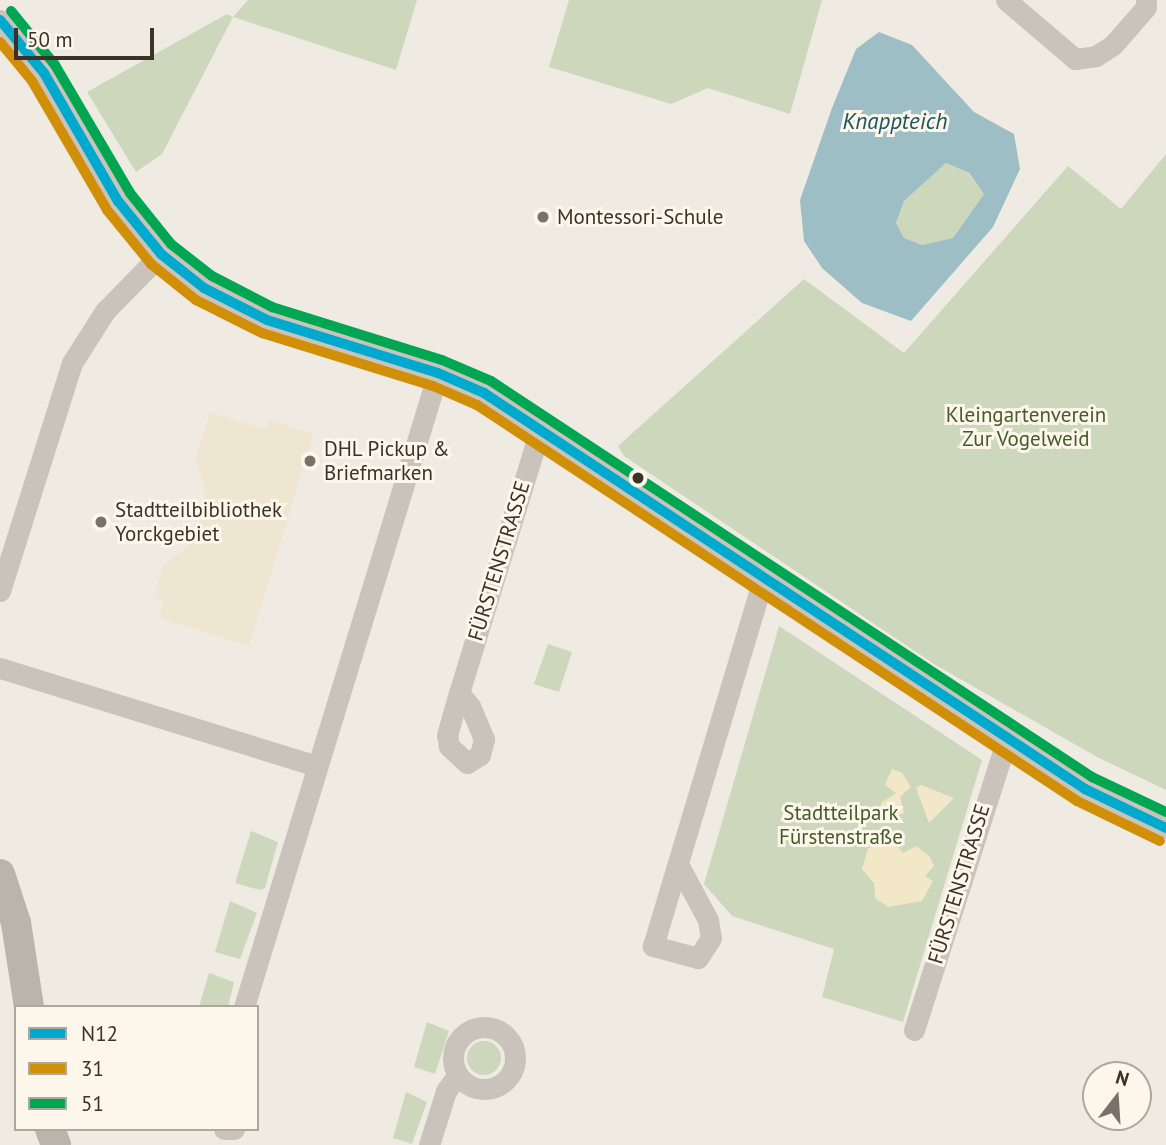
<!DOCTYPE html>
<html>
<head>
<meta charset="utf-8">
<style>
  body { margin:0 }
  #map { position:relative; width:1166px; height:1145px; overflow:hidden; background:#efebe3; font-family:"PT Sans",sans-serif }
  div>[style] { position:absolute }
  .green>* { inset:0; background:#cdd7bb }
  .round { border-radius:50% }
  .sand>* { inset:0; background:#f2e8c8 }
  .plaza>* { inset:0; background:#efe6d1 }
  .water>* { inset:0; background:#9cbec4 }
  .street>* { height:21px; margin:-10.5px; padding:0 10.5px; transform-origin:10.5px; border-radius:10.5px; background:#c9c3bb }
  .street>.ring { margin:-10.5px; padding:0; box-sizing:content-box; background:none; border:21px solid #c9c3bb; border-radius:50% }
  .secondary>* { height:30px; margin:-15px; padding:0 15px; transform-origin:15px; border-radius:15px; background:#b9b4ac }
  .bus-1>* { height:10px; margin:-5px; padding:0 5px; transform-origin:5px; border-radius:5px; background:#00a9ce }
  .bus-2>* { height:10px; margin:-5px; padding:0 5px; transform-origin:5px; border-radius:5px; background:#d18f08 }
  .bus-3>* { height:10px; margin:-5px; padding:0 5px; transform-origin:5px; border-radius:5px; background:#00a651 }
  .dots>* { width:19px; height:19px; translate:-50% -50%; box-sizing:border-box; border:4px solid #fcf6eb; border-radius:50% }
  span { translate:-50% -50%; white-space:nowrap; text-align:center; line-height:1.15; -webkit-text-stroke:6px #fcf6eb; paint-order:stroke }
  .poi-label { font-size:21px; color:#3b3129 }
  .left { translate:0 -50%; text-align:left }
  .park-label { font-size:21px; color:#435d29 }
  .street-label { font-size:21px; color:#3b3129 }
  .water-label { font-size:23px; color:#195362; font-style:italic }
  .legend { position:absolute; left:14px; top:1005px; width:245px; height:126px; box-sizing:border-box; background:#fcf6eb; border:2px solid #afa79d; margin:0; padding:9px 12px; list-style:none; font-size:21px; color:#3b3129 }
  .legend li { display:flex; align-items:center; gap:14px; height:35px }
  .legend b { width:35px; border:2px solid #afa79d }
  .north { position:absolute; left:1082px; top:1061px; width:70px; height:70px; box-sizing:border-box; background:#fcf6eb; border:2px solid #afa79d; border-radius:50%; rotate:17deg; font-size:19px; font-weight:700; line-height:28px; text-align:center; color:#3b3129 }
  .north::after { content:''; display:block; margin:auto; width:24px; height:32px; background:#7a726a; clip-path:polygon(50% 0,100% 100%,50% 72%,0 100%) }
  .scale { position:absolute; left:14px; top:28px; width:140px; height:32px; box-sizing:border-box; border:4px solid #3b3129; border-top:0; padding-left:9px; font-size:21px; line-height:24px; white-space:nowrap; color:#3b3129; -webkit-text-stroke:5px #fcf6eb; paint-order:stroke }
</style>
</head>
<body>
<div id="map">
  <div class="green">
    <i style="clip-path:polygon(248px 0,417px 0,396px 70px,233px 17px,162px 154px,136px 172px,87px 92px,227px 14px,233px 17px)"></i>
    <i style="clip-path:polygon(569px 0,822px 0,790px 114px,708px 88px,671px 104px,549px 67px)"></i>
    <i style="clip-path:polygon(1166px 154px,1166px 790px,1097px 757px,934px 664px,624px 456px,618px 446px,804px 279px,904px 353px,1068px 166px,1121px 209px)"></i>
    <i style="clip-path:polygon(946px 163px,968px 173px,984px 194px,953px 238px,922px 245px,904px 238px,896px 223px,904px 201px)"></i>
    <i style="clip-path:polygon(779px 626px,982px 760px,903px 1022px,822px 997px,834px 949px,732px 916px,704px 884px)"></i>
    <i style="clip-path:polygon(548px 644px,572px 652px,559px 692px,534px 684px)"></i>
    <i style="clip-path:polygon(251px 831px,278px 842px,265px 888px,260px 890px,235px 883px)"></i>
    <i style="clip-path:polygon(230px 901px,257px 913px,240px 959px,215px 952px)"></i>
    <i style="clip-path:polygon(209px 973px,234px 982px,228px 1007px,199px 1007px)"></i>
    <i style="clip-path:polygon(427px 1022px,449px 1031px,435px 1074px,414px 1067px)"></i>
    <i class="round" style="left:467px;top:1041px;width:34px;height:34px"></i>
    <i style="clip-path:polygon(406px 1092px,427px 1102px,412px 1144px,393px 1138px)"></i>
  </div>
  <div class="sand">
    <i style="clip-path:polygon(892px 769px,902px 773px,911px 787px,900px 797px,904px 813px,885px 820px,881px 816px,881px 803px,896px 793px,885px 785px)"></i>
    <i style="clip-path:polygon(921px 785px,954px 798px,929px 823px,916px 788px)"></i>
    <i style="clip-path:polygon(879px 841px,892px 841px,903px 853px,916px 846px,930px 857px,934px 866px,925px 876px,933px 881px,922px 901px,888px 907px,875px 898px,874px 883px,862px 869px,868px 849px)"></i>
  </div>
  <div class="plaza">
    <i style="clip-path:polygon(210px 412px,266px 430px,269px 420px,313px 434px,249px 646px,159px 618px,164px 601px,154px 597px,163px 566px,188px 546px,202px 519px,205px 487px,195px 460px)"></i>
  </div>
  <div class="water">
    <i style="clip-path:polygon(evenodd,879px 32px,912px 45px,974px 112px,1014px 134px,1020px 169px,993px 227px,911px 321px,862px 303px,822px 268px,804px 241px,800px 200px,832px 108px,856px 49px,879px 32px,946px 163px,969px 173px,984px 194px,953px 238px,922px 245px,904px 238px,896px 223px,904px 201px,946px 163px)"></i>
  </div>
  <div class="street">
    <i style="left:1006px;top:0;width:91px;rotate:40.5deg"></i>
    <i style="left:1075px;top:59px;width:21px;rotate:-8deg"></i>
    <i style="left:1096px;top:56px;width:20px;rotate:-33deg"></i>
    <i style="left:1113px;top:45px;width:50px;rotate:-49deg"></i>
    <i style="left:1146px;top:7px;width:7px;rotate:-90deg"></i>
    <i style="left:0;top:20px;width:69px;rotate:50.3deg"></i>
    <i style="left:44px;top:73px;width:148px;rotate:60deg"></i>
    <i style="left:118px;top:201px;width:68px;rotate:50.9deg"></i>
    <i style="left:161px;top:254px;width:55px;rotate:38.3deg"></i>
    <i style="left:204px;top:288px;width:71px;rotate:26.9deg"></i>
    <i style="left:267px;top:320px;width:179px;rotate:17.2deg"></i>
    <i style="left:438px;top:373px;width:50px;rotate:23.5deg"></i>
    <i style="left:484px;top:393px;width:720px;rotate:33.38deg"></i>
    <i style="left:1085px;top:789px;width:90px;rotate:25.7deg"></i>
    <i style="left:0;top:591px;width:239px;rotate:-72.5deg"></i>
    <i style="left:72px;top:363px;width:62px;rotate:-57.6deg"></i>
    <i style="left:105px;top:311px;width:80px;rotate:-45.5deg"></i>
    <i style="left:0;top:668px;width:331px;rotate:17.2deg"></i>
    <i style="left:459px;top:693px;width:17px;rotate:50deg"></i>
    <i style="left:470px;top:706px;width:36px;rotate:67deg"></i>
    <i style="left:484px;top:739px;width:16px;rotate:104deg"></i>
    <i style="left:480px;top:755px;width:15px;rotate:148deg"></i>
    <i style="left:467px;top:763px;width:25px;rotate:-137deg"></i>
    <i style="left:449px;top:746px;width:11px;rotate:-100deg"></i>
    <i style="left:447px;top:735px;width:44px;rotate:-74.1deg"></i>
    <i style="left:459px;top:693px;width:276px;rotate:-72.9deg"></i>
    <i style="left:678px;top:864px;width:64px;rotate:61.8deg"></i>
    <i style="left:708px;top:920px;width:18px;rotate:81deg"></i>
    <i style="left:711px;top:938px;width:24px;rotate:123deg"></i>
    <i style="left:698px;top:958px;width:47px;rotate:-165.1deg"></i>
    <i style="left:653px;top:946px;width:387px;rotate:-73.3deg"></i>
    <i style="left:244px;top:1007px;width:663px;rotate:-72.99deg"></i>
    <i class="ring" style="left:453px;top:1027px;width:41px;height:41px"></i>
    <i style="left:914px;top:1030px;width:306px;rotate:-72.3deg"></i>
    <i style="left:224px;top:1129px;width:10px"></i>
    <i style="left:429px;top:1145px;width:57px;rotate:-72.5deg"></i>
    <i style="left:446px;top:1091px;width:19px;rotate:-54deg"></i>
  </div>
  <div class="secondary">
    <i style="left:0;top:874px;width:52px;rotate:71.9deg"></i>
    <i style="left:16px;top:923px;width:85px;rotate:81.2deg"></i>
    <i style="left:50px;top:1129px;width:17px;rotate:69deg"></i>
  </div>
  <div class="bus-1">
    <i style="left:0;top:20px;width:69px;rotate:50.3deg"></i>
    <i style="left:44px;top:73px;width:148px;rotate:60deg"></i>
    <i style="left:118px;top:201px;width:68px;rotate:50.9deg"></i>
    <i style="left:161px;top:254px;width:55px;rotate:38.3deg"></i>
    <i style="left:204px;top:288px;width:71px;rotate:26.9deg"></i>
    <i style="left:267px;top:320px;width:179px;rotate:17.2deg"></i>
    <i style="left:438px;top:373px;width:50px;rotate:23.5deg"></i>
    <i style="left:484px;top:393px;width:720px;rotate:33.38deg"></i>
    <i style="left:1085px;top:789px;width:90px;rotate:25.7deg"></i>
  </div>
  <div class="bus-2">
    <i style="left:0;top:42px;width:50px;rotate:50.6deg"></i>
    <i style="left:32px;top:81px;width:149px;rotate:59.8deg"></i>
    <i style="left:107px;top:210px;width:70px;rotate:50.8deg"></i>
    <i style="left:151px;top:264px;width:58px;rotate:38.7deg"></i>
    <i style="left:196px;top:300px;width:74px;rotate:26.6deg"></i>
    <i style="left:262px;top:333px;width:179px;rotate:17.2deg"></i>
    <i style="left:433px;top:386px;width:48px;rotate:23.4deg"></i>
    <i style="left:477px;top:405px;width:719px;rotate:33.42deg"></i>
    <i style="left:1077px;top:801px;width:92px;rotate:25.7deg"></i>
  </div>
  <div class="bus-3">
    <i style="left:11px;top:11px;width:70px;rotate:50.8deg"></i>
    <i style="left:55px;top:65px;width:148px;rotate:59.6deg"></i>
    <i style="left:130px;top:193px;width:65px;rotate:51.2deg"></i>
    <i style="left:171px;top:244px;width:52px;rotate:38deg"></i>
    <i style="left:212px;top:276px;width:68px;rotate:27.3deg"></i>
    <i style="left:272px;top:307px;width:178px;rotate:17.3deg"></i>
    <i style="left:442px;top:360px;width:53px;rotate:23.2deg"></i>
    <i style="left:491px;top:381px;width:720px;rotate:33.38deg"></i>
    <i style="left:1092px;top:777px;width:82px;rotate:25.3deg"></i>
  </div>
  <div class="dots">
    <i style="left:543px;top:217px;background:#7a726a"></i>
    <i style="left:310px;top:461px;background:#7a726a"></i>
    <i style="left:638px;top:478px;background:#3b3129"></i>
    <i style="left:101px;top:522px;background:#7a726a"></i>
  </div>
  <div class="poi-label">
    <span class="left" style="left:557px;top:217px">Montessori-Schule</span>
    <span class="left" style="left:324px;top:461px">DHL Pickup &amp;<br>Briefmarken</span>
    <span class="left" style="left:115px;top:522px">Stadtteilbibliothek<br>Yorckgebiet</span>
  </div>
  <div class="park-label">
    <span style="left:1026px;top:427px">Kleingartenverein<br>Zur Vogelweid</span>
    <span style="left:841px;top:825px">Stadtteilpark<br>Fürstenstraße</span>
  </div>
  <div class="street-label">
    <span style="left:499px;top:561px;rotate:-73deg">FÜRSTENSTRASSE</span>
    <span style="left:959px;top:884px;rotate:-73deg">FÜRSTENSTRASSE</span>
  </div>
  <div class="water-label">
    <span style="left:895px;top:121px">Knappteich</span>
  </div>
  <ul class="legend">
  <li><b style="height:9px;background:#00a9ce"></b>N12</li>
  <li><b style="height:9px;background:#d18f08"></b>31</li>
  <li><b style="height:9px;background:#00a651"></b>51</li>
  </ul>
  <div class="north">N</div>
  <div class="scale">50 m</div>
</div>
</body>
</html>
